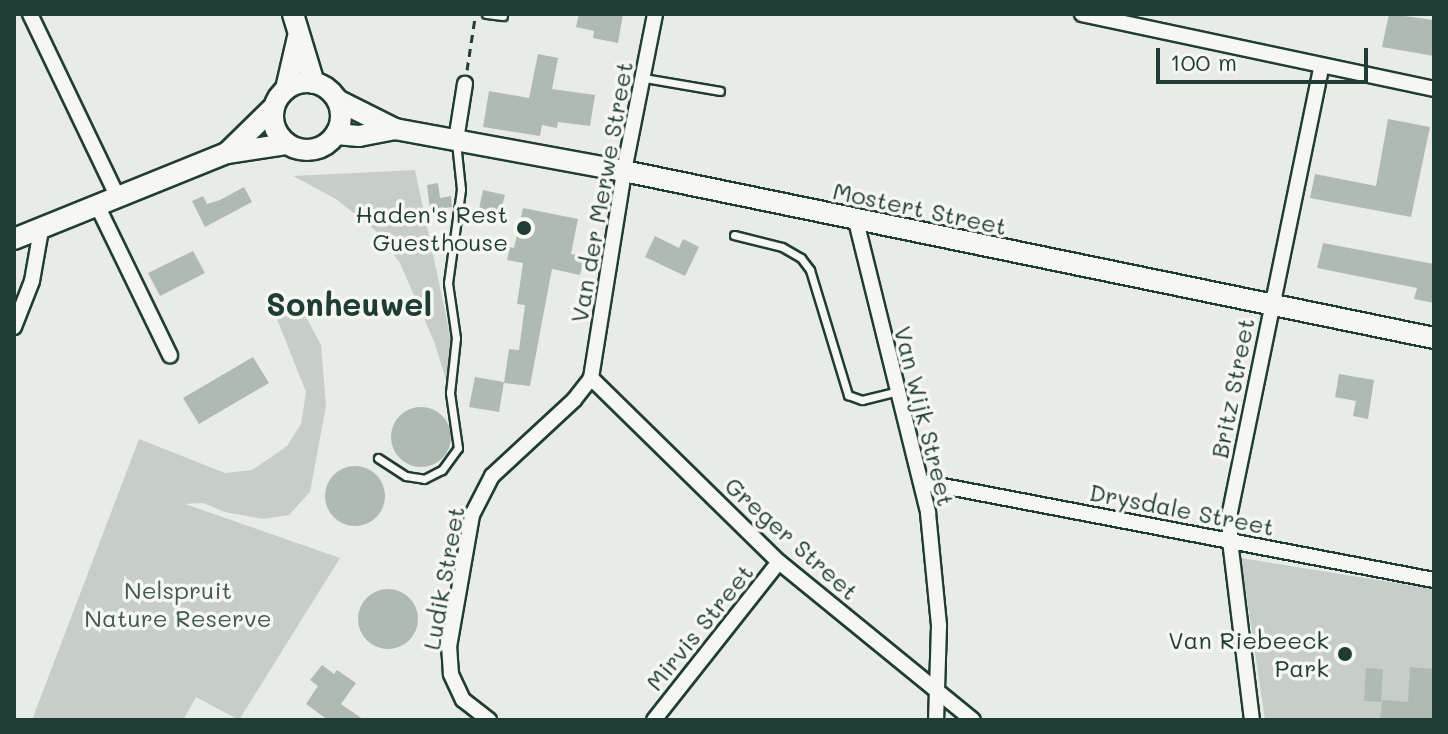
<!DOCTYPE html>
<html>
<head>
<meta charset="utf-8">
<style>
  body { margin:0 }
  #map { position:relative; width:1448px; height:734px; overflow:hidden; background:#e9ebe7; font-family:Mali,sans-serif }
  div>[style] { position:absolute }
  .green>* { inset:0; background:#c7cec9 }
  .building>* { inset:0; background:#b0bab5 }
  .round { border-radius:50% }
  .path>* { height:3px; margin-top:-1.5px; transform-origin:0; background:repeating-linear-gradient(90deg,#1f3d34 0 8px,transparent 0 14px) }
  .roads { filter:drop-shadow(2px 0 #1f3d34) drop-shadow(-2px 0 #1f3d34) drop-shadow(0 2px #1f3d34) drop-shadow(0 -2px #1f3d34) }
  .lane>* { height:7px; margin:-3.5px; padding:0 3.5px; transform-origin:3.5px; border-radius:3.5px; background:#f6f6f2 }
  .street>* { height:14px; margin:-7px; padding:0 7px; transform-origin:7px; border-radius:7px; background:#f6f6f2 }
  .secondary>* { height:20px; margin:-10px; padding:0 10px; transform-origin:10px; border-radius:10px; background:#f6f6f2 }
  .secondary>.ring { margin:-10px; padding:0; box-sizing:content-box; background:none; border:20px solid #f6f6f2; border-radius:50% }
  .dots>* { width:22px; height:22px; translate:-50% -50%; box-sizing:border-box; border:4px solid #f6f6f2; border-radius:50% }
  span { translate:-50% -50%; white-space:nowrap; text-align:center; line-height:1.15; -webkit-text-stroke:7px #f6f6f2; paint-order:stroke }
  .street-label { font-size:24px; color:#1f3d34 }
  .poi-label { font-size:24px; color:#1f3d34 }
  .right { translate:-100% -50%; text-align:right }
  .park-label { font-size:24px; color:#415a52 }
  .district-label { font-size:32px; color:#1f3d34; font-weight:700 }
  .frame { position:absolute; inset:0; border:16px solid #1f3d34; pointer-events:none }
  .scale { position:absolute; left:1156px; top:48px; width:212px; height:36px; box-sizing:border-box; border:4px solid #1f3d34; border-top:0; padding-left:10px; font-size:24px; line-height:28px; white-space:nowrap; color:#1f3d34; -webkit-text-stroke:6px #f6f6f2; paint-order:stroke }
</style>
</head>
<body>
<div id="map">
  <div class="green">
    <i style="clip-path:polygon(415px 170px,455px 358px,450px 393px,435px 344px,400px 263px,375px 230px,336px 199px,293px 176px)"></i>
    <i style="clip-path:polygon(271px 304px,306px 317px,321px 345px,326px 406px,310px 492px,289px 515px,263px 519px,225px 512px,203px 503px,185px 504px,340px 558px,239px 720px,196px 697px,183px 720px,32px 720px,139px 439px,225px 473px,252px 470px,287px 446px,301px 424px,306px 392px)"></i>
    <i style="clip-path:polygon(1241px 558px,1434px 589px,1434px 720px,1265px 720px)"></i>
  </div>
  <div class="building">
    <i style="clip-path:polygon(579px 14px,623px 14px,618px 43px,593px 38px,594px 31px,576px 27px)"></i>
    <i style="clip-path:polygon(1389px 14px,1434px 20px,1434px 56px,1382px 47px)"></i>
    <i style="clip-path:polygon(538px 54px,558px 58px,552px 89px,595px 95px,590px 126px,558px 122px,557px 128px,542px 125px,540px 136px,483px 127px,489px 91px,529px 98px)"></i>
    <i style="clip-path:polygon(1388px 119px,1430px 127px,1411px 217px,1310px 198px,1315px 174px,1376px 186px)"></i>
    <i style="clip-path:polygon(438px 183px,440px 198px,451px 196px,452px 207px,430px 210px,427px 185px)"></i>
    <i style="clip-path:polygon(244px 187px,252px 202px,205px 227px,192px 201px,203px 196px,207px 204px,220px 200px)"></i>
    <i style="clip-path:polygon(483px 190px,505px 195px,500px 213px,479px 209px)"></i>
    <i style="clip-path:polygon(523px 208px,578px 219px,571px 254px,584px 256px,580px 275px,552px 269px,530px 386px,504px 383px,509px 349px,519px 350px,525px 305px,517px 304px,523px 263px,507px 260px,510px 247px,514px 248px)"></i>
    <i style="clip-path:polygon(655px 236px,679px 248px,683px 239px,699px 247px,685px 276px,645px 257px)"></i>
    <i style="clip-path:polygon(1323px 243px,1434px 264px,1434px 303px,1414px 299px,1417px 288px,1317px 268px)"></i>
    <i style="clip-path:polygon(193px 251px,205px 273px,160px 296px,148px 273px)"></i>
    <i style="clip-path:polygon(253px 357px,269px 383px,199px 424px,183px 398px)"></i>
    <i style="clip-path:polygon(1339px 374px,1374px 380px,1368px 419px,1353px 416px,1356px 401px,1335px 397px)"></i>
    <i style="clip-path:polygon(475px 377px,504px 382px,499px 412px,469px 407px)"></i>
    <i class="round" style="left:391px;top:407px;width:60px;height:60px"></i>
    <i class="round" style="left:325px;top:466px;width:60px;height:60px"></i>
    <i class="round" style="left:358px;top:589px;width:60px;height:60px"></i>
    <i style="clip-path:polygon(322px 665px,334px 674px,337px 670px,356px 683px,341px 704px,364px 720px,328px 720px,306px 704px,318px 686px,310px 680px)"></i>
    <i style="clip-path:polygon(1410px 667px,1434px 669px,1434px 720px,1380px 720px,1382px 700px,1408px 702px)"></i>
    <i style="clip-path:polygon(1366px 668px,1383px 669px,1381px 702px,1364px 701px)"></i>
  </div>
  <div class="path">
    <i style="left:467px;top:70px;width:53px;rotate:-81.3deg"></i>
  </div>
  <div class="roads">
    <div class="lane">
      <i style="left:486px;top:14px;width:17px;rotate:7deg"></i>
      <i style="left:644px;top:78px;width:77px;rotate:9.7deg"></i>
      <i style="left:734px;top:235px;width:49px;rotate:14deg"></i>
      <i style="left:782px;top:247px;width:22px;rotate:30deg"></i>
      <i style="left:801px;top:258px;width:15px;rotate:53deg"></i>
      <i style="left:810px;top:270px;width:131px;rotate:73.1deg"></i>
      <i style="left:848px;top:395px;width:15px;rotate:20deg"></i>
      <i style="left:862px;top:400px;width:37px;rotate:-14deg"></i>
      <i style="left:378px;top:458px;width:33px;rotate:33deg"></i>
      <i style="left:406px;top:476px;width:18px;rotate:9deg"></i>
      <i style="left:424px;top:479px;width:20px;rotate:-27deg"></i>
      <i style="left:442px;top:470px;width:27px;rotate:-54deg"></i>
      <i style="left:458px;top:448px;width:56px;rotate:-98.3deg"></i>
      <i style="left:450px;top:393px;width:55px;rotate:-83.8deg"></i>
      <i style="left:456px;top:338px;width:56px;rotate:-98.3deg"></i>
      <i style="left:448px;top:283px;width:95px;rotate:-82.1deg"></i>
      <i style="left:461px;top:189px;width:47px;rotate:-96.1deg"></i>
    </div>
    <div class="street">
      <i style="left:30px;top:14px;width:204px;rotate:64.4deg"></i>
      <i style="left:1082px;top:14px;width:360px;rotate:12deg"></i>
      <i style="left:456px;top:140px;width:57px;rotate:-80.9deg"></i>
      <i style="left:98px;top:207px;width:165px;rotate:64.1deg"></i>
      <i style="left:856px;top:221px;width:301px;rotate:76.1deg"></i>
      <i style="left:928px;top:513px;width:114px;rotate:84.4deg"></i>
      <i style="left:939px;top:626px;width:94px;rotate:91.8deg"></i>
      <i style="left:14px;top:327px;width:49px;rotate:-68.6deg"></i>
      <i style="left:32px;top:281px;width:52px;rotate:-80deg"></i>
      <i style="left:591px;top:378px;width:263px;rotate:44.4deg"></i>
      <i style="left:779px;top:562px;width:250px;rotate:39.2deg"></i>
      <i style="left:922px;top:482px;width:521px;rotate:10.84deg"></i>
      <i style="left:489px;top:720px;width:33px;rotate:-142deg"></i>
      <i style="left:463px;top:700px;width:29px;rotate:-115deg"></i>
      <i style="left:451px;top:674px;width:27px;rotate:-94deg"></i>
      <i style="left:449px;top:647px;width:134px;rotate:-80.1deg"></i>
      <i style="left:472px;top:515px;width:44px;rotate:-62.9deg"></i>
      <i style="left:492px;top:476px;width:112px;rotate:-42.8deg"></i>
      <i style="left:574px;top:400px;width:28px;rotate:-52deg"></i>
      <i style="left:591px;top:378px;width:210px;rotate:-80.9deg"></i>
      <i style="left:624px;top:171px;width:160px;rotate:-78.8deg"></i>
      <i style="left:654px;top:720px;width:201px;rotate:-51.7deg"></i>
      <i style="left:1252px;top:720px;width:181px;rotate:-97deg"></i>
      <i style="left:1230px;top:540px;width:28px;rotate:-90deg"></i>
      <i style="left:1230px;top:512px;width:454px;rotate:-78.4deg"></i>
    </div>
    <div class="secondary">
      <i style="left:293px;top:14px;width:72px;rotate:73.1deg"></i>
      <i class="ring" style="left:273px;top:82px;width:48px;height:48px"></i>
      <i style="left:286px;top:89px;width:53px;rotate:-77deg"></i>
      <i style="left:339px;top:101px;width:63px;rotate:26.6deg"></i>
      <i style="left:395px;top:129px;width:233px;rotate:10.4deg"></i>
      <i style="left:624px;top:171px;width:827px;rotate:11.65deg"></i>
      <i style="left:336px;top:134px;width:23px;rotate:5deg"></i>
      <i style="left:359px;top:136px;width:37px;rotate:-11deg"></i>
      <i style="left:227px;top:153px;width:64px;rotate:-44.4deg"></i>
      <i style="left:14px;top:239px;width:230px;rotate:-22deg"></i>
      <i style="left:227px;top:153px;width:61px;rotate:-8.5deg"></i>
    </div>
  </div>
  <div class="dots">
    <i style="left:524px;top:228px;background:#1f3d34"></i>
    <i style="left:1345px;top:654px;background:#1f3d34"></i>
  </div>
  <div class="street-label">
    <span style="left:601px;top:192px;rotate:-80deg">Van der Merwe Street</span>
    <span style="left:920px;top:208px;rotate:12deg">Mostert Street</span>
    <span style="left:1232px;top:388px;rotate:-79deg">Britz Street</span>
    <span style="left:925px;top:416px;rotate:76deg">Van Wijk Street</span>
    <span style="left:1182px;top:509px;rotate:11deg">Drysdale Street</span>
    <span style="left:792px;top:538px;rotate:42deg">Greger Street</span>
    <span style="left:443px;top:578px;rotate:-80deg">Ludik Street</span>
    <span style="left:699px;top:627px;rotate:-51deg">Mirvis Street</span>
  </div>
  <div class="poi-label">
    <span class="right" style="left:508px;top:228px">Haden's Rest<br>Guesthouse</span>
    <span class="right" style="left:1329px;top:654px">Van Riebeeck<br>Park</span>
  </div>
  <div class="park-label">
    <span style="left:178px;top:604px">Nelspruit<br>Nature Reserve</span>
  </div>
  <div class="district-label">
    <span style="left:349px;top:303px">Sonheuwel</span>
  </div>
  <div class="frame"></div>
  <div class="scale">100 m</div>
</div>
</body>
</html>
